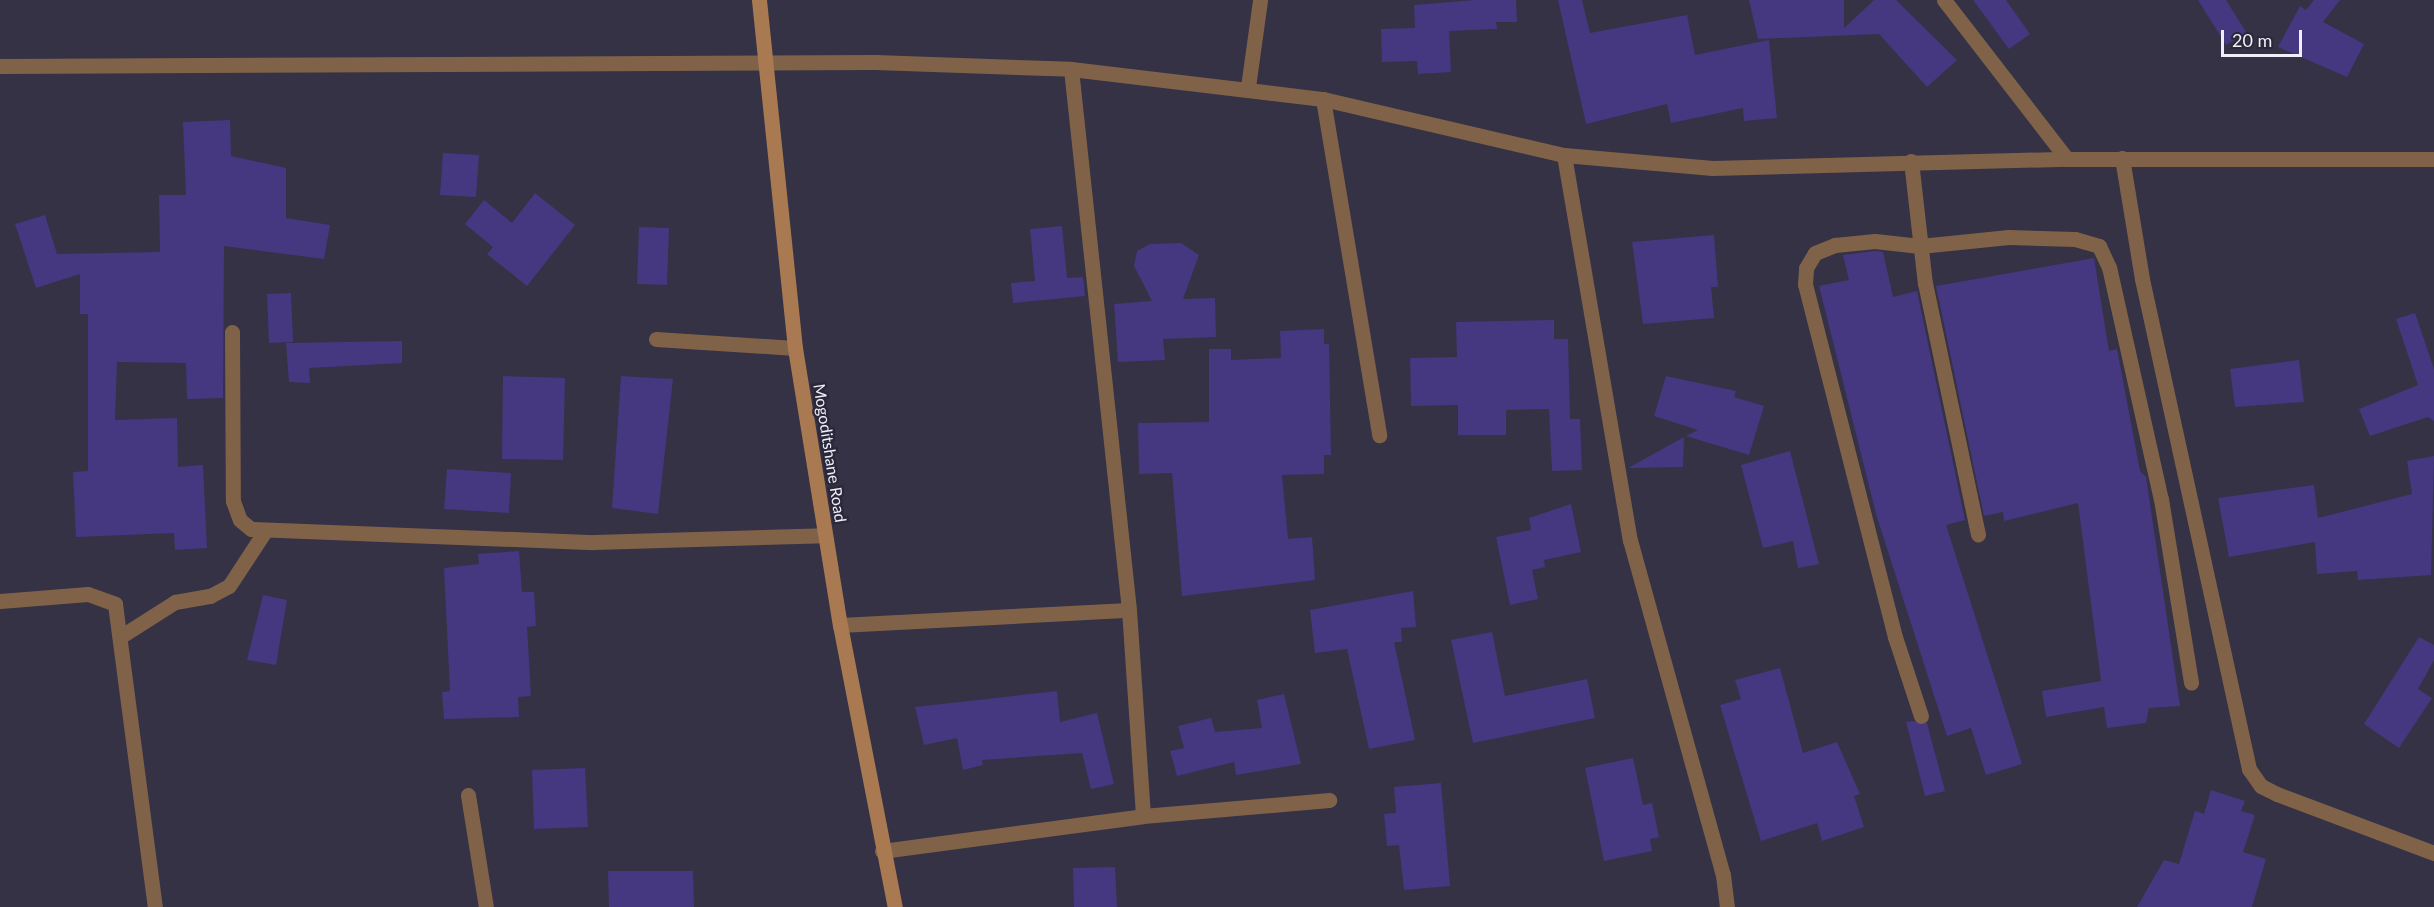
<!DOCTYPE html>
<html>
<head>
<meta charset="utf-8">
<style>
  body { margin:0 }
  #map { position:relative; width:2434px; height:907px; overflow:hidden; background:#343244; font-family:Lato,sans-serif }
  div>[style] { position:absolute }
  .building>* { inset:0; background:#463781 }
  .minor>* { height:15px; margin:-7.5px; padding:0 7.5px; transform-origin:7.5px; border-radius:7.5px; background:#806249 }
  .secondary>* { height:15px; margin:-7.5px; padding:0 7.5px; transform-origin:7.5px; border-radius:7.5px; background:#a97a51 }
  span { translate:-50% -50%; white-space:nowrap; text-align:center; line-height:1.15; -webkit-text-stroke:5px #2a2839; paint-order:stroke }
  .street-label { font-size:16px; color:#efeefa }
  .scale { position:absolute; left:2221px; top:30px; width:81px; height:27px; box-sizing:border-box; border:3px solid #efeefa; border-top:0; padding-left:8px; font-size:18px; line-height:21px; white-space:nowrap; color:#efeefa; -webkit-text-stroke:4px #2a2839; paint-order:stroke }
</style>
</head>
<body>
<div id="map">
  <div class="building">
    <i style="clip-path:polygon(1475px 0,1516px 0,1517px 22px,1496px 22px,1497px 29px,1449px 31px,1451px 72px,1418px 74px,1417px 61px,1382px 62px,1381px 29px,1415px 28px,1414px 5px)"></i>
    <i style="clip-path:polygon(1558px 0,1582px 0,1590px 33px,1687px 15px,1695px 55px,1769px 40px,1777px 118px,1744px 121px,1743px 108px,1671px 123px,1667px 104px,1586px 124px)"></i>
    <i style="clip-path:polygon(1749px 0,1844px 0,1844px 28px,1874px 0,1896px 0,1957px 60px,1927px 87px,1879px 34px,1758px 39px)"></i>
    <i style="clip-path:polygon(1973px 0,2006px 0,2030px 34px,2009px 49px)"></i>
    <i style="clip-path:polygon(2198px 0,2226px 0,2246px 32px,2226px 45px)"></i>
    <i style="clip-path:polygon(2314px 0,2340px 0,2323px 22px,2364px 44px,2347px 77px,2278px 47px,2300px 6px,2306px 10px)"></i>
    <i style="clip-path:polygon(230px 120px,231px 156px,286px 168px,286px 218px,330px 225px,324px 259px,224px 246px,223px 398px,187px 399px,186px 363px,117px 362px,115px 420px,177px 418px,178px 467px,203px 465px,207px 548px,175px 550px,174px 533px,76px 537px,73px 472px,88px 471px,88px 314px,80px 314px,80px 274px,36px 288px,15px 224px,45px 215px,57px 254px,160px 252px,159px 195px,186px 195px,183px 122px)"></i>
    <i style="clip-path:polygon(443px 153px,479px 155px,476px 197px,440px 195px)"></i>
    <i style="clip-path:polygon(535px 193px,575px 225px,527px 286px,487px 254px,493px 247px,465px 224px,484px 200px,512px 223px)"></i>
    <i style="clip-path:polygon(1062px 226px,1067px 278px,1083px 277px,1085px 296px,1013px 303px,1011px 283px,1035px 281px,1030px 229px)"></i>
    <i style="clip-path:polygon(639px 227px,669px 228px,667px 285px,637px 284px)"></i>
    <i style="clip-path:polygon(1714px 235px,1718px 287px,1711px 287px,1714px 318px,1643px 324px,1632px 242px)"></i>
    <i style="clip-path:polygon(1181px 243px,1199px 255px,1183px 299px,1215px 298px,1216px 337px,1163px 339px,1165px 360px,1118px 362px,1114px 304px,1152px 301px,1134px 266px,1137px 251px,1150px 244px)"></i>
    <i style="clip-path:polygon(1875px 251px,1883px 252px,1893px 297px,1917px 291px,1965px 520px,1946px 525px,2022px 764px,1986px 775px,1971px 728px,1947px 736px,1876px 514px,1819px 286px,1849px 280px,1843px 255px)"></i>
    <i style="clip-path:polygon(2094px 258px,2109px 351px,2117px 349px,2140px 471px,2146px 477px,2180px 706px,2149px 708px,2146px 723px,2107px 728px,2104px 707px,2046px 717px,2042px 691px,2101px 681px,2078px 503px,2004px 521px,2003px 512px,1984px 516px,1936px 286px)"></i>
    <i style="clip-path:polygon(291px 293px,293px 342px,269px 343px,267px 294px)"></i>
    <i style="clip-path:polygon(2415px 313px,2434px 369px,2434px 421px,2428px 417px,2370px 436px,2359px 409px,2418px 385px,2396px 319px)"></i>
    <i style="clip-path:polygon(1554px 320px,1554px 339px,1568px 339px,1570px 419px,1580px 419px,1582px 470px,1552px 471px,1549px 409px,1506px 410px,1506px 435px,1458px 435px,1458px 405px,1411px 406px,1410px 358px,1457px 357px,1456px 322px)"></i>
    <i style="clip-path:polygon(1324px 329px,1324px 344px,1329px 344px,1331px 455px,1324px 455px,1324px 474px,1282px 475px,1288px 539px,1312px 537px,1315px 580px,1182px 596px,1172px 473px,1139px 474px,1138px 423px,1209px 422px,1209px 349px,1231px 349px,1231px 360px,1281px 358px,1280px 331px)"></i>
    <i style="clip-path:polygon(402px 341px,402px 363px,309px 368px,310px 383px,289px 382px,286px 343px)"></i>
    <i style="clip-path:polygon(2299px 360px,2304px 402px,2235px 407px,2230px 369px)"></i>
    <i style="clip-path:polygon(503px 376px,565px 378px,563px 460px,502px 459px)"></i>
    <i style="clip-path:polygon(621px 376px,673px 379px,658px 514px,612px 508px)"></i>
    <i style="clip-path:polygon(1666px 376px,1736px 391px,1734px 397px,1764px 406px,1749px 455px,1686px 436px,1698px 430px,1654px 416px)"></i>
    <i style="clip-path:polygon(1684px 437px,1683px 467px,1628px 468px)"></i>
    <i style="clip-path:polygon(1790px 451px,1819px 564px,1798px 568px,1793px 541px,1763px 548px,1741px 465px)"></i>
    <i style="clip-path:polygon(2434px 456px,2431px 575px,2358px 580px,2357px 571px,2317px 574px,2315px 542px,2229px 557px,2218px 498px,2314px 485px,2318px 518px,2412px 494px,2407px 461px)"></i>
    <i style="clip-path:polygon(447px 469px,511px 473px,509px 513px,444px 509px)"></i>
    <i style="clip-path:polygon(1571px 504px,1581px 552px,1544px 560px,1545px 567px,1532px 570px,1538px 599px,1510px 605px,1496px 537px,1531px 530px,1529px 518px)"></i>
    <i style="clip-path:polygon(519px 551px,522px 592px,534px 592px,536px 626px,527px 627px,531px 696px,518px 697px,519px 717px,444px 719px,442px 692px,450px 691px,444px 568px,479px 564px,478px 554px)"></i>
    <i style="clip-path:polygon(1413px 591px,1416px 627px,1401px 628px,1402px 642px,1394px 642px,1415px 740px,1369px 749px,1347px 649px,1315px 653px,1310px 610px)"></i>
    <i style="clip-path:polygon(263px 595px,287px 600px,276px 665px,247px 660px)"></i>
    <i style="clip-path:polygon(1492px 632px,1505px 696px,1587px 679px,1595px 718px,1473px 743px,1451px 640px)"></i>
    <i style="clip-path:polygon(2419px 637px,2434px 645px,2434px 660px,2418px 689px,2432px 698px,2399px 748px,2364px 724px)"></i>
    <i style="clip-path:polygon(1780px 668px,1803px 753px,1837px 742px,1860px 794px,1854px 796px,1864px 827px,1822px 841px,1817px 823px,1761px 841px,1720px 705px,1741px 699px,1735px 680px)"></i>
    <i style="clip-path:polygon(1057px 691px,1060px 722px,1097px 713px,1114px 784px,1091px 789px,1082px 753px,982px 760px,983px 765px,963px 770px,957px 738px,924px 745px,915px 707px)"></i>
    <i style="clip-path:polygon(1284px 694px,1301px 764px,1236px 775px,1234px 762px,1177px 776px,1170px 751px,1184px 748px,1178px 726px,1211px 718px,1215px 732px,1262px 728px,1257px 700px)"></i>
    <i style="clip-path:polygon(1913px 721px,1927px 723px,1945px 791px,1925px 796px,1906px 722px)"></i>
    <i style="clip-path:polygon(1633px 758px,1643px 805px,1652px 803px,1659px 837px,1650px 839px,1652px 851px,1604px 861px,1585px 768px)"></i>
    <i style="clip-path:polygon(585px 768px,588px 827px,534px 829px,532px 770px)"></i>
    <i style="clip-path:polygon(1441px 783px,1450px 886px,1404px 890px,1399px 845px,1387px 846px,1384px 814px,1396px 813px,1394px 787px)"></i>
    <i style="clip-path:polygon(2211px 790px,2245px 801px,2241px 811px,2255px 815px,2243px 852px,2266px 859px,2252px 907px,2137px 907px,2164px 860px,2179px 864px,2195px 811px,2204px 814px)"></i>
    <i style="clip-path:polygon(1115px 867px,1117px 907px,1074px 907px,1073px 868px)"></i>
    <i style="clip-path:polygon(608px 871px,693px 871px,694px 907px,609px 907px)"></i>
  </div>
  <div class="minor">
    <i style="left:1944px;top:0;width:201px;rotate:52.3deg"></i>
    <i style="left:0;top:66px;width:875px;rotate:-0.26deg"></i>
    <i style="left:875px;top:62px;width:196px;rotate:2deg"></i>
    <i style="left:1071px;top:69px;width:254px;rotate:6.8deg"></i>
    <i style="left:1323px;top:99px;width:247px;rotate:13.1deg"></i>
    <i style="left:1564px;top:155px;width:149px;rotate:5deg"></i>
    <i style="left:1712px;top:168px;width:355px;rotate:-1.5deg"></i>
    <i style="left:2067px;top:159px;width:367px"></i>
    <i style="left:1071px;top:69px;width:544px;rotate:83.88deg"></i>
    <i style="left:1129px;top:610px;width:206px;rotate:86.1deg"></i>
    <i style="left:1248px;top:87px;width:88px;rotate:-82.1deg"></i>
    <i style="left:1323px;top:99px;width:341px;rotate:80.5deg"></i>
    <i style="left:1564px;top:155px;width:391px;rotate:80.3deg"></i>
    <i style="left:1630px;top:540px;width:348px;rotate:74.5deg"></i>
    <i style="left:1723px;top:875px;width:32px;rotate:83deg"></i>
    <i style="left:2122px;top:158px;width:123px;rotate:80.6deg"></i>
    <i style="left:2142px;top:279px;width:502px;rotate:77.68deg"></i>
    <i style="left:2249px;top:769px;width:21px;rotate:55deg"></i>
    <i style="left:2261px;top:786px;width:18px;rotate:27deg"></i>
    <i style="left:2277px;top:794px;width:168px;rotate:20.6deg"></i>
    <i style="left:1911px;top:161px;width:123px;rotate:83.5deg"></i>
    <i style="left:1925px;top:283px;width:257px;rotate:78.1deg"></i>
    <i style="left:232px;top:332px;width:169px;rotate:89.7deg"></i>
    <i style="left:233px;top:501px;width:20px;rotate:70deg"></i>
    <i style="left:240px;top:520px;width:14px;rotate:39deg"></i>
    <i style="left:251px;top:529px;width:343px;rotate:2.2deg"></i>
    <i style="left:594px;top:542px;width:231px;rotate:-1.7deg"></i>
    <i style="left:656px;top:339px;width:139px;rotate:3.7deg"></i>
    <i style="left:0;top:601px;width:88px;rotate:-4.5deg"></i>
    <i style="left:88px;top:594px;width:29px;rotate:20deg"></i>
    <i style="left:115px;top:604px;width:306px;rotate:82.5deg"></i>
    <i style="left:840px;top:625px;width:289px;rotate:-3deg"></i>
    <i style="left:123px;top:635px;width:62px;rotate:-32.4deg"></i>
    <i style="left:175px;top:602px;width:36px;rotate:-10deg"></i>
    <i style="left:210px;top:596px;width:21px;rotate:-28deg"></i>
    <i style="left:229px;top:586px;width:66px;rotate:-56.8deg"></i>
    <i style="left:1921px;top:716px;width:83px;rotate:-108.2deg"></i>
    <i style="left:1895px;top:637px;width:364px;rotate:-104.3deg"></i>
    <i style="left:1805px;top:284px;width:16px;rotate:-86deg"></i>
    <i style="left:1806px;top:268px;width:17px;rotate:-59deg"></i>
    <i style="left:1815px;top:253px;width:22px;rotate:-22deg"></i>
    <i style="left:1835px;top:245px;width:40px;rotate:-5.7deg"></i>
    <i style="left:1875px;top:241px;width:45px;rotate:6.3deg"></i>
    <i style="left:1920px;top:246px;width:89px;rotate:-5.8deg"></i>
    <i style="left:2009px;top:237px;width:66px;rotate:1.7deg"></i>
    <i style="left:2075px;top:239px;width:25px;rotate:16deg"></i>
    <i style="left:2099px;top:246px;width:23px;rotate:65deg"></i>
    <i style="left:2109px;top:267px;width:238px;rotate:77.4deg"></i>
    <i style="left:2161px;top:499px;width:186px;rotate:80.7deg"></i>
    <i style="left:468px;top:795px;width:113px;rotate:80.9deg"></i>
    <i style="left:882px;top:851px;width:263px;rotate:-7.6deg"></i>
    <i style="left:1143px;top:816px;width:187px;rotate:-4.9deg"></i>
  </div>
  <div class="secondary">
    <i style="left:759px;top:0;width:350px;rotate:84.1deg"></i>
    <i style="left:795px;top:348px;width:281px;rotate:80.8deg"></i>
    <i style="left:840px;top:625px;width:287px;rotate:79deg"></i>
  </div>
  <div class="street-label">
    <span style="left:830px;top:453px;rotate:81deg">Mogoditshane Road</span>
  </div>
  <div class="scale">20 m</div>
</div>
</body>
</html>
